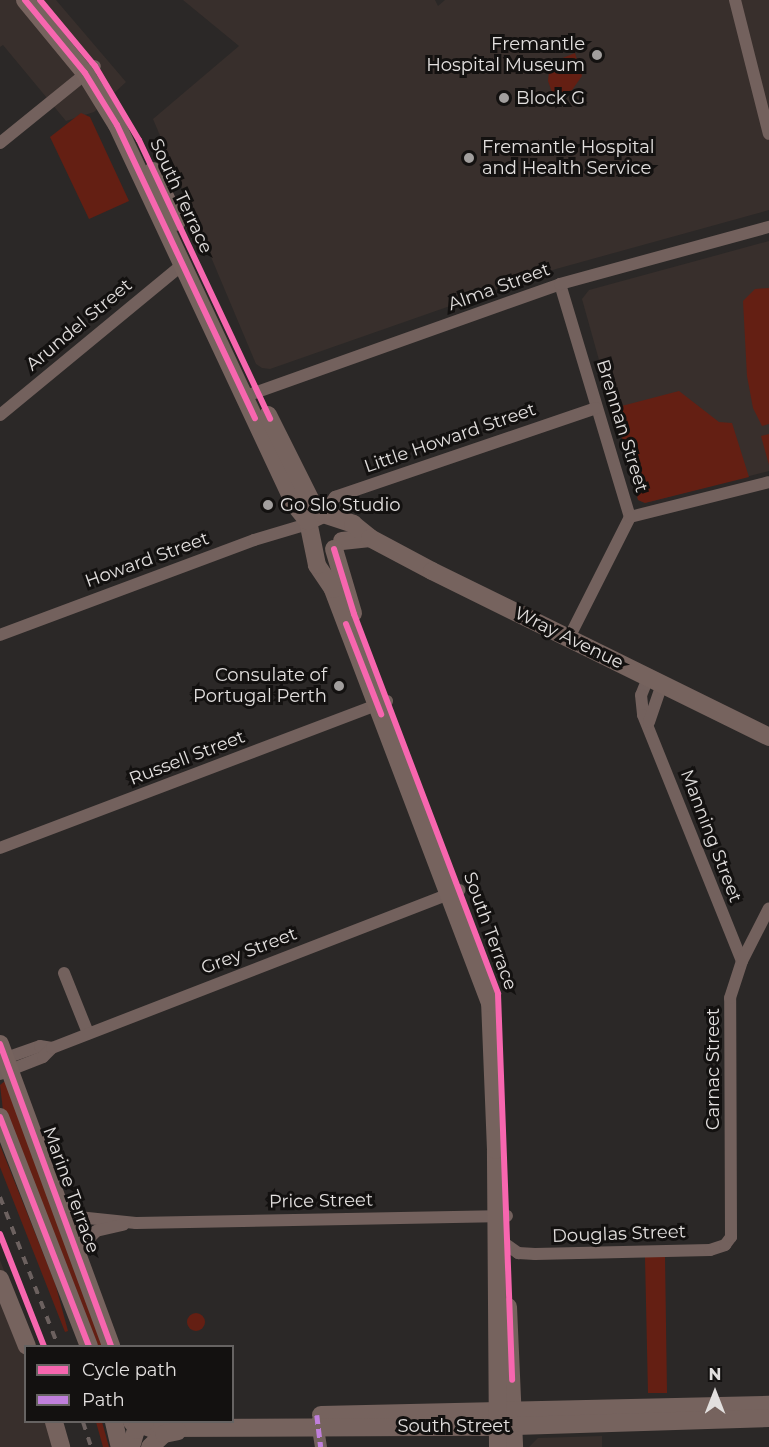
<!DOCTYPE html>
<html>
<head>
<meta charset="utf-8">
<style>
  body { margin:0 }
  #map { position:relative; width:769px; height:1447px; overflow:hidden; background:#2b2827; font-family:Montserrat,sans-serif }
  div>[style] { position:absolute }
  .built>* { inset:0; background:#382f2c }
  .green>* { inset:0; background:#641f13 }
  .round { border-radius:50% }
  .street>* { height:12px; margin:-6px; padding:0 6px; transform-origin:6px; border-radius:6px; background:#73615d }
  .secondary>* { height:18px; margin:-9px; padding:0 9px; transform-origin:9px; border-radius:9px; background:#76635e }
  .rail>* { height:4px; margin-top:-2px; transform-origin:0; background:repeating-linear-gradient(90deg,#6c615f 0 8px,transparent 0 16px) }
  .quiet>* { height:4.5px; margin-top:-2.25px; transform-origin:0; background:repeating-linear-gradient(90deg,#c07fdc 0 9px,transparent 0 13.5px) }
  .cycleway>* { height:6px; margin:-3px; padding:0 3px; transform-origin:3px; border-radius:3px; background:#f766af }
  .dots>* { width:16px; height:16px; translate:-50% -50%; box-sizing:border-box; border:3px solid #131110; border-radius:50% }
  span { translate:-50% -50%; white-space:nowrap; text-align:center; line-height:1.15; -webkit-text-stroke:6px #131110; paint-order:stroke }
  .poi-label { font-size:18px; color:#e2dfde }
  .right { translate:-100% -50%; text-align:right }
  .left { translate:0 -50%; text-align:left }
  .street-label { font-size:18px; color:#e2dfde }
  .legend { position:absolute; left:24px; top:1345px; width:210px; height:78px; box-sizing:border-box; background:#131110; border:2px solid #666362; margin:0; padding:8px 10px; list-style:none; font-size:18px; color:#e2dfde }
  .legend li { display:flex; align-items:center; gap:12px; height:30px }
  .legend b { width:30px; border:2px solid #666362 }
  .north { position:absolute; left:685px; top:1363px; width:60px; height:60px; -webkit-text-stroke:4px #131110; paint-order:stroke; rotate:0deg; font-size:16px; font-weight:700; line-height:24px; text-align:center; color:#e2dfde }
  .north::after { content:''; display:block; margin:auto; width:21px; height:27px; background:#e2dfde; clip-path:polygon(50% 0,100% 100%,50% 72%,0 100%) }
</style>
</head>
<body>
<div id="map">
  <div class="built">
    <i style="clip-path:polygon(0 0,56px 0,126px 82px,94px 112px,66px 121px,3px 45px,0 47px)"></i>
    <i style="clip-path:polygon(183px 0,435px 0,438px 6px,445px 0,769px 0,769px 210px,556px 269px,270px 369px,262px 368px,256px 364px,153px 119px,239px 46px)"></i>
    <i style="clip-path:polygon(769px 241px,769px 471px,645px 503px,638px 500px,582px 299px,589px 290px)"></i>
    <i style="clip-path:polygon(0 1260px,33px 1346px,26px 1346px,26px 1422px,62px 1422px,69px 1447px,0 1447px)"></i>
    <i style="clip-path:polygon(602px 1436px,602px 1447px,529px 1447px,538px 1438px)"></i>
  </div>
  <div class="green">
    <i style="clip-path:polygon(575px 53px,582px 76px,572px 90px,554px 98px,548px 81px,550px 63px)"></i>
    <i style="clip-path:polygon(81px 113px,90px 117px,129px 201px,89px 219px,50px 137px)"></i>
    <i style="clip-path:polygon(769px 288px,769px 424px,762px 426px,753px 408px,747px 376px,743px 301px,755px 289px)"></i>
    <i style="clip-path:polygon(679px 391px,719px 422px,732px 423px,749px 477px,645px 503px,638px 500px,614px 408px)"></i>
    <i style="clip-path:polygon(769px 434px,769px 465px,761px 436px)"></i>
    <i style="clip-path:polygon(6px 1080px,109px 1346px,95px 1346px,3px 1110px,0 1085px)"></i>
    <i style="clip-path:polygon(0 1145px,55px 1283px,68px 1331px,65px 1332px,0 1167px)"></i>
    <i style="clip-path:polygon(665px 1256px,667px 1393px,648px 1393px,645px 1257px)"></i>
    <i class="round" style="left:187px;top:1313px;width:18px;height:18px"></i>
    <i style="clip-path:polygon(96px 1422px,102px 1422px,109px 1447px,103px 1447px)"></i>
  </div>
  <div class="street">
    <i style="left:735px;top:0;width:138px;rotate:75.8deg"></i>
    <i style="left:0;top:143px;width:122px;rotate:-39deg"></i>
    <i style="left:560px;top:284px;width:243px;rotate:73.3deg"></i>
    <i style="left:630px;top:517px;width:136px;rotate:116.8deg"></i>
    <i style="left:246px;top:396px;width:333px;rotate:-19.6deg"></i>
    <i style="left:560px;top:284px;width:217px;rotate:-15.3deg"></i>
    <i style="left:0;top:415px;width:237px;rotate:-39.5deg"></i>
    <i style="left:323px;top:514px;width:21px;rotate:-55deg"></i>
    <i style="left:335px;top:497px;width:276px;rotate:-18.8deg"></i>
    <i style="left:630px;top:517px;width:143px;rotate:-14.1deg"></i>
    <i style="left:0;top:635px;width:271px;rotate:-20.5deg"></i>
    <i style="left:254px;top:540px;width:56px;rotate:-16.5deg"></i>
    <i style="left:648px;top:678px;width:18px;rotate:112deg"></i>
    <i style="left:641px;top:695px;width:20px;rotate:84deg"></i>
    <i style="left:643px;top:715px;width:265px;rotate:68.1deg"></i>
    <i style="left:649px;top:722px;width:40px;rotate:-71.1deg"></i>
    <i style="left:0;top:848px;width:414px;rotate:-20.8deg"></i>
    <i style="left:64px;top:973px;width:65px;rotate:68.2deg"></i>
    <i style="left:0;top:1060px;width:42px;rotate:-19.3deg"></i>
    <i style="left:40px;top:1046px;width:12px;rotate:9deg"></i>
    <i style="left:0;top:1074px;width:46px;rotate:-21.6deg"></i>
    <i style="left:43px;top:1057px;width:13px;rotate:-45deg"></i>
    <i style="left:52px;top:1048px;width:437px;rotate:-21.2deg"></i>
    <i style="left:59px;top:1204px;width:23px;rotate:34deg"></i>
    <i style="left:78px;top:1217px;width:58px;rotate:5.9deg"></i>
    <i style="left:136px;top:1223px;width:371px;rotate:-1.1deg"></i>
    <i style="left:507px;top:1245px;width:14px;rotate:36deg"></i>
    <i style="left:518px;top:1253px;width:17px;rotate:3deg"></i>
    <i style="left:535px;top:1254px;width:175px;rotate:-1.3deg"></i>
    <i style="left:710px;top:1250px;width:16px;rotate:-18deg"></i>
    <i style="left:725px;top:1245px;width:10px;rotate:-53deg"></i>
    <i style="left:731px;top:1237px;width:239px;rotate:-90.2deg"></i>
    <i style="left:730px;top:998px;width:39px;rotate:-72deg"></i>
    <i style="left:742px;top:961px;width:59px;rotate:-63deg"></i>
    <i style="left:77px;top:1251px;width:28px;rotate:-46deg"></i>
    <i style="left:96px;top:1231px;width:28px;rotate:-13deg"></i>
    <i style="left:317px;top:1422px;width:25px;rotate:81deg"></i>
  </div>
  <div class="secondary">
    <i style="left:25px;top:0;width:94px;rotate:50.6deg"></i>
    <i style="left:85px;top:73px;width:61px;rotate:58.4deg"></i>
    <i style="left:117px;top:125px;width:420px;rotate:64.9deg"></i>
    <i style="left:295px;top:505px;width:21px;rotate:51deg"></i>
    <i style="left:153px;top:171px;width:56px;rotate:64.8deg"></i>
    <i style="left:268px;top:415px;width:112px;rotate:63.4deg"></i>
    <i style="left:342px;top:541px;width:28px;rotate:-6deg"></i>
    <i style="left:334px;top:549px;width:67px;rotate:73.5deg"></i>
    <i style="left:0;top:1044px;width:322px;rotate:69.8deg"></i>
    <i style="left:0;top:1117px;width:246px;rotate:68.8deg"></i>
    <i style="left:0;top:1279px;width:72px;rotate:68.1deg"></i>
    <i style="left:508px;top:1307px;width:140px;rotate:87.5deg"></i>
    <i style="left:321px;top:1415px;width:448px;rotate:-1.3deg"></i>
    <i style="left:54px;top:1422px;width:26px;rotate:74deg"></i>
    <i style="left:114px;top:1422px;width:26px;rotate:77deg"></i>
    <i style="left:132px;top:1422px;width:20px;rotate:18deg"></i>
    <i style="left:151px;top:1428px;width:331px;rotate:-0.2deg"></i>
    <i style="left:482px;top:1427px;width:287px;rotate:-1.8deg"></i>
    <i style="left:131px;top:1447px;width:18px;rotate:-74deg"></i>
    <i style="left:136px;top:1430px;width:12px;rotate:-42deg"></i>
    <i style="left:150px;top:1447px;width:19px;rotate:-43deg"></i>
    <i style="left:164px;top:1434px;width:14px;rotate:-12deg"></i>
    <i style="left:498px;top:1447px;width:297px;rotate:-90.4deg"></i>
    <i style="left:496px;top:1150px;width:147px;rotate:-92.3deg"></i>
    <i style="left:490px;top:1003px;width:443px;rotate:-110.8deg"></i>
    <i style="left:333px;top:589px;width:29px;rotate:-124deg"></i>
    <i style="left:317px;top:565px;width:45px;rotate:-101.6deg"></i>
    <i style="left:308px;top:521px;width:17px;rotate:-25deg"></i>
    <i style="left:323px;top:514px;width:32px;rotate:18deg"></i>
    <i style="left:353px;top:524px;width:22px;rotate:39deg"></i>
    <i style="left:370px;top:538px;width:70px;rotate:28deg"></i>
    <i style="left:432px;top:571px;width:376px;rotate:26.2deg"></i>
  </div>
  <div class="rail">
    <i style="left:0;top:1197px;width:160px;rotate:68.7deg"></i>
    <i style="left:83px;top:1422px;width:26px;rotate:72deg"></i>
  </div>
  <div class="quiet">
    <i style="left:317px;top:1415px;width:32px;rotate:83deg"></i>
  </div>
  <div class="cycleway">
    <i style="left:25px;top:0;width:94px;rotate:50.6deg"></i>
    <i style="left:85px;top:73px;width:61px;rotate:58.4deg"></i>
    <i style="left:117px;top:125px;width:324px;rotate:64.8deg"></i>
    <i style="left:40px;top:0;width:86px;rotate:50.2deg"></i>
    <i style="left:95px;top:66px;width:86px;rotate:59.3deg"></i>
    <i style="left:139px;top:140px;width:308px;rotate:64.8deg"></i>
    <i style="left:334px;top:549px;width:68px;rotate:72.9deg"></i>
    <i style="left:354px;top:614px;width:406px;rotate:69.2deg"></i>
    <i style="left:498px;top:994px;width:386px;rotate:87.9deg"></i>
    <i style="left:346px;top:624px;width:97px;rotate:68.7deg"></i>
    <i style="left:0;top:1044px;width:322px;rotate:69.8deg"></i>
    <i style="left:0;top:1117px;width:246px;rotate:68.8deg"></i>
    <i style="left:0;top:1234px;width:120px;rotate:68.6deg"></i>
  </div>
  <div class="dots">
    <i style="left:597px;top:55px;background:#a29f9e"></i>
    <i style="left:504px;top:98px;background:#a29f9e"></i>
    <i style="left:469px;top:158px;background:#a29f9e"></i>
    <i style="left:268px;top:505px;background:#a29f9e"></i>
    <i style="left:339px;top:686px;background:#a29f9e"></i>
  </div>
  <div class="poi-label">
    <span class="right" style="left:585px;top:55px">Fremantle<br>Hospital Museum</span>
    <span class="left" style="left:516px;top:98px">Block G</span>
    <span class="left" style="left:482px;top:158px">Fremantle Hospital<br>and Health Service</span>
    <span class="left" style="left:280px;top:505px">Go Slo Studio</span>
    <span class="right" style="left:327px;top:686px">Consulate of<br>Portugal Perth</span>
  </div>
  <div class="street-label">
    <span style="left:181px;top:196px;rotate:65deg">South Terrace</span>
    <span style="left:499px;top:287px;rotate:-20deg">Alma Street</span>
    <span style="left:79px;top:325px;rotate:-40deg">Arundel Street</span>
    <span style="left:622px;top:426px;rotate:73deg">Brennan Street</span>
    <span style="left:450px;top:438px;rotate:-19deg">Little Howard Street</span>
    <span style="left:147px;top:560px;rotate:-20deg">Howard Street</span>
    <span style="left:569px;top:638px;rotate:26deg">Wray Avenue</span>
    <span style="left:187px;top:758px;rotate:-21deg">Russell Street</span>
    <span style="left:711px;top:836px;rotate:69deg">Manning Street</span>
    <span style="left:490px;top:931px;rotate:70deg">South Terrace</span>
    <span style="left:249px;top:951px;rotate:-21deg">Grey Street</span>
    <span style="left:713px;top:1069px;rotate:-90deg">Carnac Street</span>
    <span style="left:71px;top:1190px;rotate:70deg">Marine Terrace</span>
    <span style="left:321px;top:1201px;rotate:-1deg">Price Street</span>
    <span style="left:619px;top:1234px;rotate:-2deg">Douglas Street</span>
    <span style="left:454px;top:1426px">South Street</span>
  </div>
  <ul class="legend">
  <li><b style="height:8px;background:#f766af"></b>Cycle path</li>
  <li><b style="height:8px;background:#c07fdc"></b>Path</li>
  </ul>
  <div class="north">N</div>
</div>
</body>
</html>
